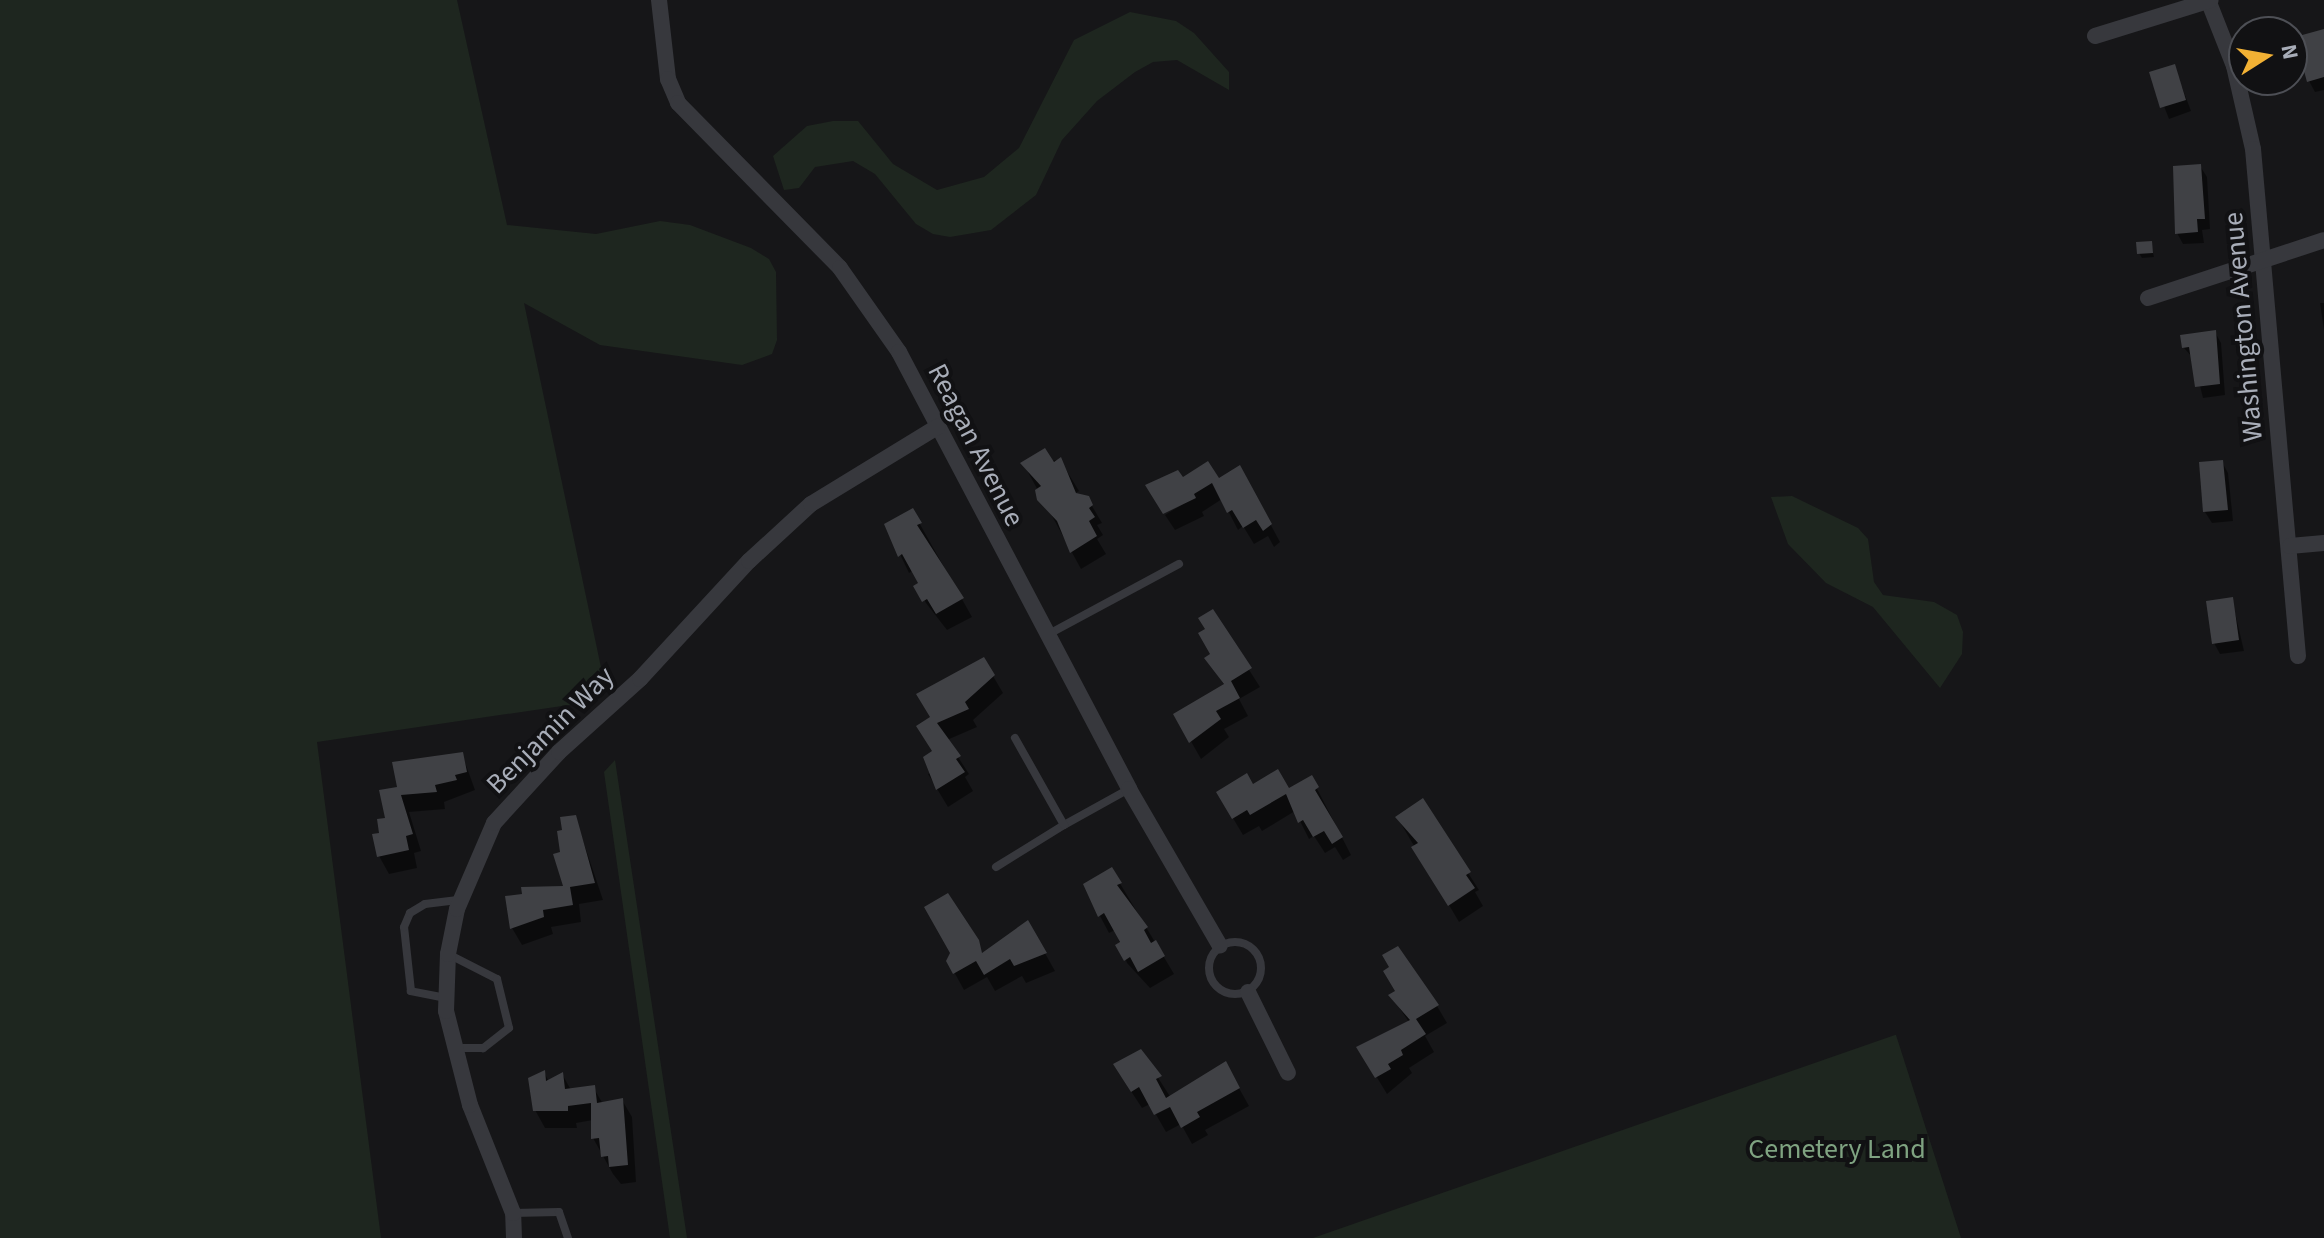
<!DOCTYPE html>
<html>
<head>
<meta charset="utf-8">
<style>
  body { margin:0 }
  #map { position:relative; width:2324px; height:1238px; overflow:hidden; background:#161618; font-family:"Source Sans 3",sans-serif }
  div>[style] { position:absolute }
  .green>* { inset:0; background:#1e261f }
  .shadow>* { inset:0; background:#0007 }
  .building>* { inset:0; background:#404145 }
  .service>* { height:8px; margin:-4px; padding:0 4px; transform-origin:4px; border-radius:4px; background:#37383d }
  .service>.ring { margin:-4px; padding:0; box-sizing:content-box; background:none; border:8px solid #37383d; border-radius:50% }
  .minor>* { height:16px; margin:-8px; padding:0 8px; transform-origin:8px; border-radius:8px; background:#37383d }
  span { translate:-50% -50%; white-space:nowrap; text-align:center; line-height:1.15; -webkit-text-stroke:8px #111113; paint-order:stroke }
  .street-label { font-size:28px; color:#a8adb8 }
  .park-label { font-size:28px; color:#7fa381 }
  .north { position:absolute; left:2228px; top:16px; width:80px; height:80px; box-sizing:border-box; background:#111113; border:2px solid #4d4f55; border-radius:50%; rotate:79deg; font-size:22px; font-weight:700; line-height:32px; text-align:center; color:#a8adb8 }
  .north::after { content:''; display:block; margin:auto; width:28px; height:36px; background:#f2b134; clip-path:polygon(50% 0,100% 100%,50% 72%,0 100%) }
</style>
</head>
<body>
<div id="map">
  <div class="green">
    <i style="clip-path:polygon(0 0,457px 0,507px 225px,596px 234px,660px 221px,690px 225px,751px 248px,769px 259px,776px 272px,777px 340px,772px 354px,742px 365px,600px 345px,524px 303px,606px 691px,589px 702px,317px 742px,381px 1238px,0 1238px)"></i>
    <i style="clip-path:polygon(1130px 12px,1176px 21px,1194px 33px,1229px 72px,1229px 90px,1177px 60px,1153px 62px,1135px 72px,1097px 101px,1062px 140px,1036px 195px,991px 230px,950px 237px,933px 234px,916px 224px,875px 174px,853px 161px,815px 167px,799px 188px,784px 190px,773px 156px,807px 126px,833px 121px,858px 121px,893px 164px,937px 190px,984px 177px,1019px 148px,1074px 40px)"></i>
    <i style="clip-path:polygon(1792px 496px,1858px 528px,1868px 539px,1874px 582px,1883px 595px,1934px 602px,1957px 615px,1963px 632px,1962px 654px,1940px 688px,1873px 607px,1826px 583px,1788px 544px,1771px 497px)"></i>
    <i style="clip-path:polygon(615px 760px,687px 1238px,670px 1238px,604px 772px)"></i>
    <i style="clip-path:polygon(1896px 1035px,1961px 1238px,1313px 1238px,1895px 1035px)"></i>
  </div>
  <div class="shadow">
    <i style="clip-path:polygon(2324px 31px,2324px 90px,2315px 92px,2309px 81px)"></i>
    <i style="clip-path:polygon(2174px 66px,2191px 111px,2169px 119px,2151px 73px)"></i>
    <i style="clip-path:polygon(2200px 166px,2207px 177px,2210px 229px,2202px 230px,2204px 243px,2183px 244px,2177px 233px)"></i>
    <i style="clip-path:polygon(2151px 244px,2154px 257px,2142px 258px,2139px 253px)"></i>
    <i style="clip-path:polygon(2320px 303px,2324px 303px,2324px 330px)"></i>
    <i style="clip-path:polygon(2215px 332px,2221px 343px,2225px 395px,2203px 398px,2193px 358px,2184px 348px)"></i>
    <i style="clip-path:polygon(1060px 460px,1079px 491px,1074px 494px,1092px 506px,1102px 523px,1097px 525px,1103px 535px,1097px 539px,1106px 554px,1081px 569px,1023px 463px)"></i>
    <i style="clip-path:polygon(2222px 462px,2228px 473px,2233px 521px,2212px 523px,2205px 512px,2201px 464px)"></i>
    <i style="clip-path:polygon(1240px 468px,1280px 542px,1274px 547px,1268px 536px,1254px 544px,1243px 526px,1238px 530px,1222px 499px,1202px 512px,1204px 516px,1175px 530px,1165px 515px,1198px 495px,1163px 512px,1148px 486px,1160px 478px,1162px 482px,1219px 481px)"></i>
    <i style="clip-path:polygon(912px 510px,972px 617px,947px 630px,926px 603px,916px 586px,921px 583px,914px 570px,909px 573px,886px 525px)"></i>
    <i style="clip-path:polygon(2232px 600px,2244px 651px,2220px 654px,2214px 643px)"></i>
    <i style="clip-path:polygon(1212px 612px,1260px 687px,1239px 699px,1248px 716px,1224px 729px,1229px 737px,1201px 759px,1176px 715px,1225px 686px,1207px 659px,1213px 655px)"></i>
    <i style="clip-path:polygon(993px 676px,1003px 693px,973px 720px,977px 727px,947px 740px,969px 774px,965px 777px,973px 791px,948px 807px,928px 774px,933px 771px,934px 752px,919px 727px)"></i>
    <i style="clip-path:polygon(462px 754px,475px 790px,444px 802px,445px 809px,409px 812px,421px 851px,414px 853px,417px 868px,389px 874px,379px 856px,381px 834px,400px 788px)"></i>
    <i style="clip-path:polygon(1311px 777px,1351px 855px,1343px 860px,1335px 847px,1325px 853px,1314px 836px,1309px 839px,1295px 811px,1262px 831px,1259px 826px,1243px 835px,1218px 793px,1252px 786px,1289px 791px)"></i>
    <i style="clip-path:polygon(1422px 801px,1479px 890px,1475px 892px,1483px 906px,1459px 922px,1397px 817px)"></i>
    <i style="clip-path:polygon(575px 817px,603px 900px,579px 904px,581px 922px,551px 927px,553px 934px,522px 945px,512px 928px,507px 898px,565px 888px,564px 832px)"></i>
    <i style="clip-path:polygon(1112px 870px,1174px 974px,1150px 988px,1127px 963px,1115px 930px,1109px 933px,1100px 916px)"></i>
    <i style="clip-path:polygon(1028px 923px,1055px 971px,1026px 983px,1022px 976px,995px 991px,987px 977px,964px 990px,948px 961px,982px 956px)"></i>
    <i style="clip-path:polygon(1397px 992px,1437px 1006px,1447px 1023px,1425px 1036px,1434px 1052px,1409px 1068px,1412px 1073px,1387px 1094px,1359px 1048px,1409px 1022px,1391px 996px)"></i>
    <i style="clip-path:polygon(1141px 1051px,1171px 1098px,1225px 1063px,1249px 1106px,1205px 1130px,1208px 1135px,1192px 1144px,1181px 1124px,1166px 1132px,1150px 1104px,1142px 1108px,1125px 1082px)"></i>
    <i style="clip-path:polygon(544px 1072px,549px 1082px,562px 1074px,571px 1090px,593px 1087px,603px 1104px,622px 1100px,632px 1117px,636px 1182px,621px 1184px,613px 1174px,593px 1138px,593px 1120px,576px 1123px,577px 1128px,545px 1128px,535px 1110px)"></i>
  </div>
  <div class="building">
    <i style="clip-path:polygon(2324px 29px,2324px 77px,2307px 82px,2295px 37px)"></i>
    <i style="clip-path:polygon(2175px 64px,2186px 100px,2160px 108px,2149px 72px)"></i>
    <i style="clip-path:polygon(2201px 164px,2205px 219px,2197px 219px,2198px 232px,2175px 234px,2173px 166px)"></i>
    <i style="clip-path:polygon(2152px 241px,2153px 253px,2137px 254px,2136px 242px)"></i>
    <i style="clip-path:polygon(2216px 330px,2220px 384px,2195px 387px,2189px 347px,2182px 348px,2180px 335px)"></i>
    <i style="clip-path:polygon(1045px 448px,1054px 462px,1061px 457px,1076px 493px,1089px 496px,1093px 505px,1089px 508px,1095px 517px,1089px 521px,1097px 536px,1070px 553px,1057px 521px,1037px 500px,1035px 490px,1041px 486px,1020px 463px)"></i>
    <i style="clip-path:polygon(2223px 460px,2228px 510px,2203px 512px,2199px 462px)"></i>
    <i style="clip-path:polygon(1208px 461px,1219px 478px,1240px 465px,1272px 524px,1263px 531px,1256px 520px,1243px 528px,1232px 510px,1227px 513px,1212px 483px,1194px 494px,1196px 498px,1163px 514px,1145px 485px,1178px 470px,1183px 477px)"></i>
    <i style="clip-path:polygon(913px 508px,922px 523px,917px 525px,964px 598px,936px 614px,927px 599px,922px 602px,913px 586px,918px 583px,902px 554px,898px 557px,884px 524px)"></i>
    <i style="clip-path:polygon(2233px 597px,2239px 640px,2212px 644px,2206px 601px)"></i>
    <i style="clip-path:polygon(1213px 609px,1252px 668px,1231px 681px,1240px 698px,1216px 711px,1221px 719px,1189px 743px,1173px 714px,1224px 684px,1204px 658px,1210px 654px,1198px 633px,1205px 629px,1198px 618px)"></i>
    <i style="clip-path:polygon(984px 657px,995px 675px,965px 702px,969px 709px,937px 723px,961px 756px,956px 759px,965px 772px,936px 790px,923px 757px,932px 751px,916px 726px,930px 717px,916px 694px)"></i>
    <i style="clip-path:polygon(463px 752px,467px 772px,455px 775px,457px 780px,435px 785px,437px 792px,401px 795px,413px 834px,406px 836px,409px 850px,377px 857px,372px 834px,379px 833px,377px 819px,385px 818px,379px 790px,397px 787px,392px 762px)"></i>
    <i style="clip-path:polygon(1278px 769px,1289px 788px,1312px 775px,1319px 787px,1315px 790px,1343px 837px,1332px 844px,1324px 831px,1313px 837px,1303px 820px,1298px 823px,1286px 794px,1250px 815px,1247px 810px,1232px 819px,1216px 792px,1247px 773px,1253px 784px)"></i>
    <i style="clip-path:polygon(1423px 798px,1471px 872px,1466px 875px,1475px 888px,1448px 906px,1411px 847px,1418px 843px,1395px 817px)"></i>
    <i style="clip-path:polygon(576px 815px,595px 883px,570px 887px,573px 905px,543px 910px,544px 917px,510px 929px,505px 896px,522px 894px,521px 887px,563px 886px,553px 854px,560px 852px,557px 831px,562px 830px,560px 817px)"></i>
    <i style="clip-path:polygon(1112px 867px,1122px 883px,1117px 885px,1148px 927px,1144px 930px,1151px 943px,1156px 940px,1165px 956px,1138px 972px,1130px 957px,1124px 961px,1115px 945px,1120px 942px,1104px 913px,1098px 917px,1083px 884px)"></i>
    <i style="clip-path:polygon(948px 893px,979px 940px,982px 953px,1028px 920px,1047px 953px,1014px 966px,1010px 959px,984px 975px,976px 961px,953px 974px,946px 961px,950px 953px,924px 907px)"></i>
    <i style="clip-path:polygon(1398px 946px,1439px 1005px,1416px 1019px,1426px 1034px,1401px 1050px,1403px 1055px,1388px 1064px,1391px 1069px,1375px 1078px,1356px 1047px,1410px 1020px,1388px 995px,1395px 991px,1383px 971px,1389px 967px,1382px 955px)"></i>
    <i style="clip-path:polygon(1141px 1049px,1162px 1076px,1156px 1079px,1166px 1098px,1226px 1061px,1240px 1088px,1197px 1112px,1200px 1117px,1181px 1128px,1170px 1107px,1154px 1115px,1139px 1087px,1131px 1092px,1113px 1064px)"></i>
    <i style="clip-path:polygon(545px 1070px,546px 1081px,563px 1072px,565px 1089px,595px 1085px,597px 1103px,623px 1098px,628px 1165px,609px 1167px,608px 1156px,601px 1157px,599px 1138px,591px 1139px,591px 1103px,568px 1106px,568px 1111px,533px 1111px,528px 1078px)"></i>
  </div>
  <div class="service">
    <i style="left:1047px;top:635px;width:150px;rotate:-28.3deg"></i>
    <i style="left:1064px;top:825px;width:74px;rotate:-29deg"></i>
    <i style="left:996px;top:867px;width:80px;rotate:-31.7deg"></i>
    <i style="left:1064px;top:825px;width:100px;rotate:-119.4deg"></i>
    <i class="ring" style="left:1209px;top:942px;width:44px;height:44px"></i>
    <i style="left:448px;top:954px;width:55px;rotate:27deg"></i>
    <i style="left:497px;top:979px;width:50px;rotate:76.2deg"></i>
    <i style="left:509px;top:1028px;width:33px;rotate:142deg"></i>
    <i style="left:483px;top:1048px;width:27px;rotate:180deg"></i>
    <i style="left:446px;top:998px;width:36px;rotate:-169deg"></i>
    <i style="left:411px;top:991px;width:64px;rotate:-96.2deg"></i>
    <i style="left:404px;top:927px;width:15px;rotate:-67deg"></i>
    <i style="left:410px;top:913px;width:17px;rotate:-31deg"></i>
    <i style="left:425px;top:904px;width:35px;rotate:-7deg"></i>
    <i style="left:513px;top:1213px;width:46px;rotate:-1.2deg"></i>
    <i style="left:559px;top:1212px;width:28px;rotate:71deg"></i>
  </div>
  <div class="minor">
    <i style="left:659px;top:0;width:80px;rotate:83.5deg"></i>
    <i style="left:668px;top:79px;width:26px;rotate:67deg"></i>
    <i style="left:678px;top:103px;width:231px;rotate:45.5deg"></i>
    <i style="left:840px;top:268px;width:103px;rotate:54.9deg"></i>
    <i style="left:899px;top:352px;width:494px;rotate:62.2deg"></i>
    <i style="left:1129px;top:789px;width:181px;rotate:59.9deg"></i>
    <i style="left:2208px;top:0;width:71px;rotate:68.5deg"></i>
    <i style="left:2234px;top:66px;width:85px;rotate:77.1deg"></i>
    <i style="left:2253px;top:149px;width:509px;rotate:84.93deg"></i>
    <i style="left:2095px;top:36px;width:121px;rotate:-17.2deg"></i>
    <i style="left:2148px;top:298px;width:185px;rotate:-18.2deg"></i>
    <i style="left:2290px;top:546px;width:34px;rotate:-5deg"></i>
    <i style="left:1248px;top:992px;width:90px;rotate:63.7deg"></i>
    <i style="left:514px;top:1238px;width:25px;rotate:-92deg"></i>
    <i style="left:513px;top:1213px;width:116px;rotate:-111.7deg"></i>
    <i style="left:470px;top:1105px;width:97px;rotate:-104.3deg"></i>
    <i style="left:446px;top:1011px;width:57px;rotate:-88deg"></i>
    <i style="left:448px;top:954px;width:46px;rotate:-78.7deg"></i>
    <i style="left:457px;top:909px;width:94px;rotate:-66.7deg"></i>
    <i style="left:494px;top:823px;width:96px;rotate:-47.5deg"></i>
    <i style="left:559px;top:752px;width:109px;rotate:-42deg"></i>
    <i style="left:640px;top:679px;width:161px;rotate:-47.3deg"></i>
    <i style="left:749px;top:561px;width:84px;rotate:-42.6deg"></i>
    <i style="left:811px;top:504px;width:148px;rotate:-31.4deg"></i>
  </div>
  <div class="street-label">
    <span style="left:2243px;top:327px;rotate:-95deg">Washington Avenue</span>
    <span style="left:976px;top:445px;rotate:63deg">Reagan Avenue</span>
    <span style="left:550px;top:730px;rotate:-45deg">Benjamin Way</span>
  </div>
  <div class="park-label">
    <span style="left:1837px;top:1149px">Cemetery Land</span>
  </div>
  <div class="north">N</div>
</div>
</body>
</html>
